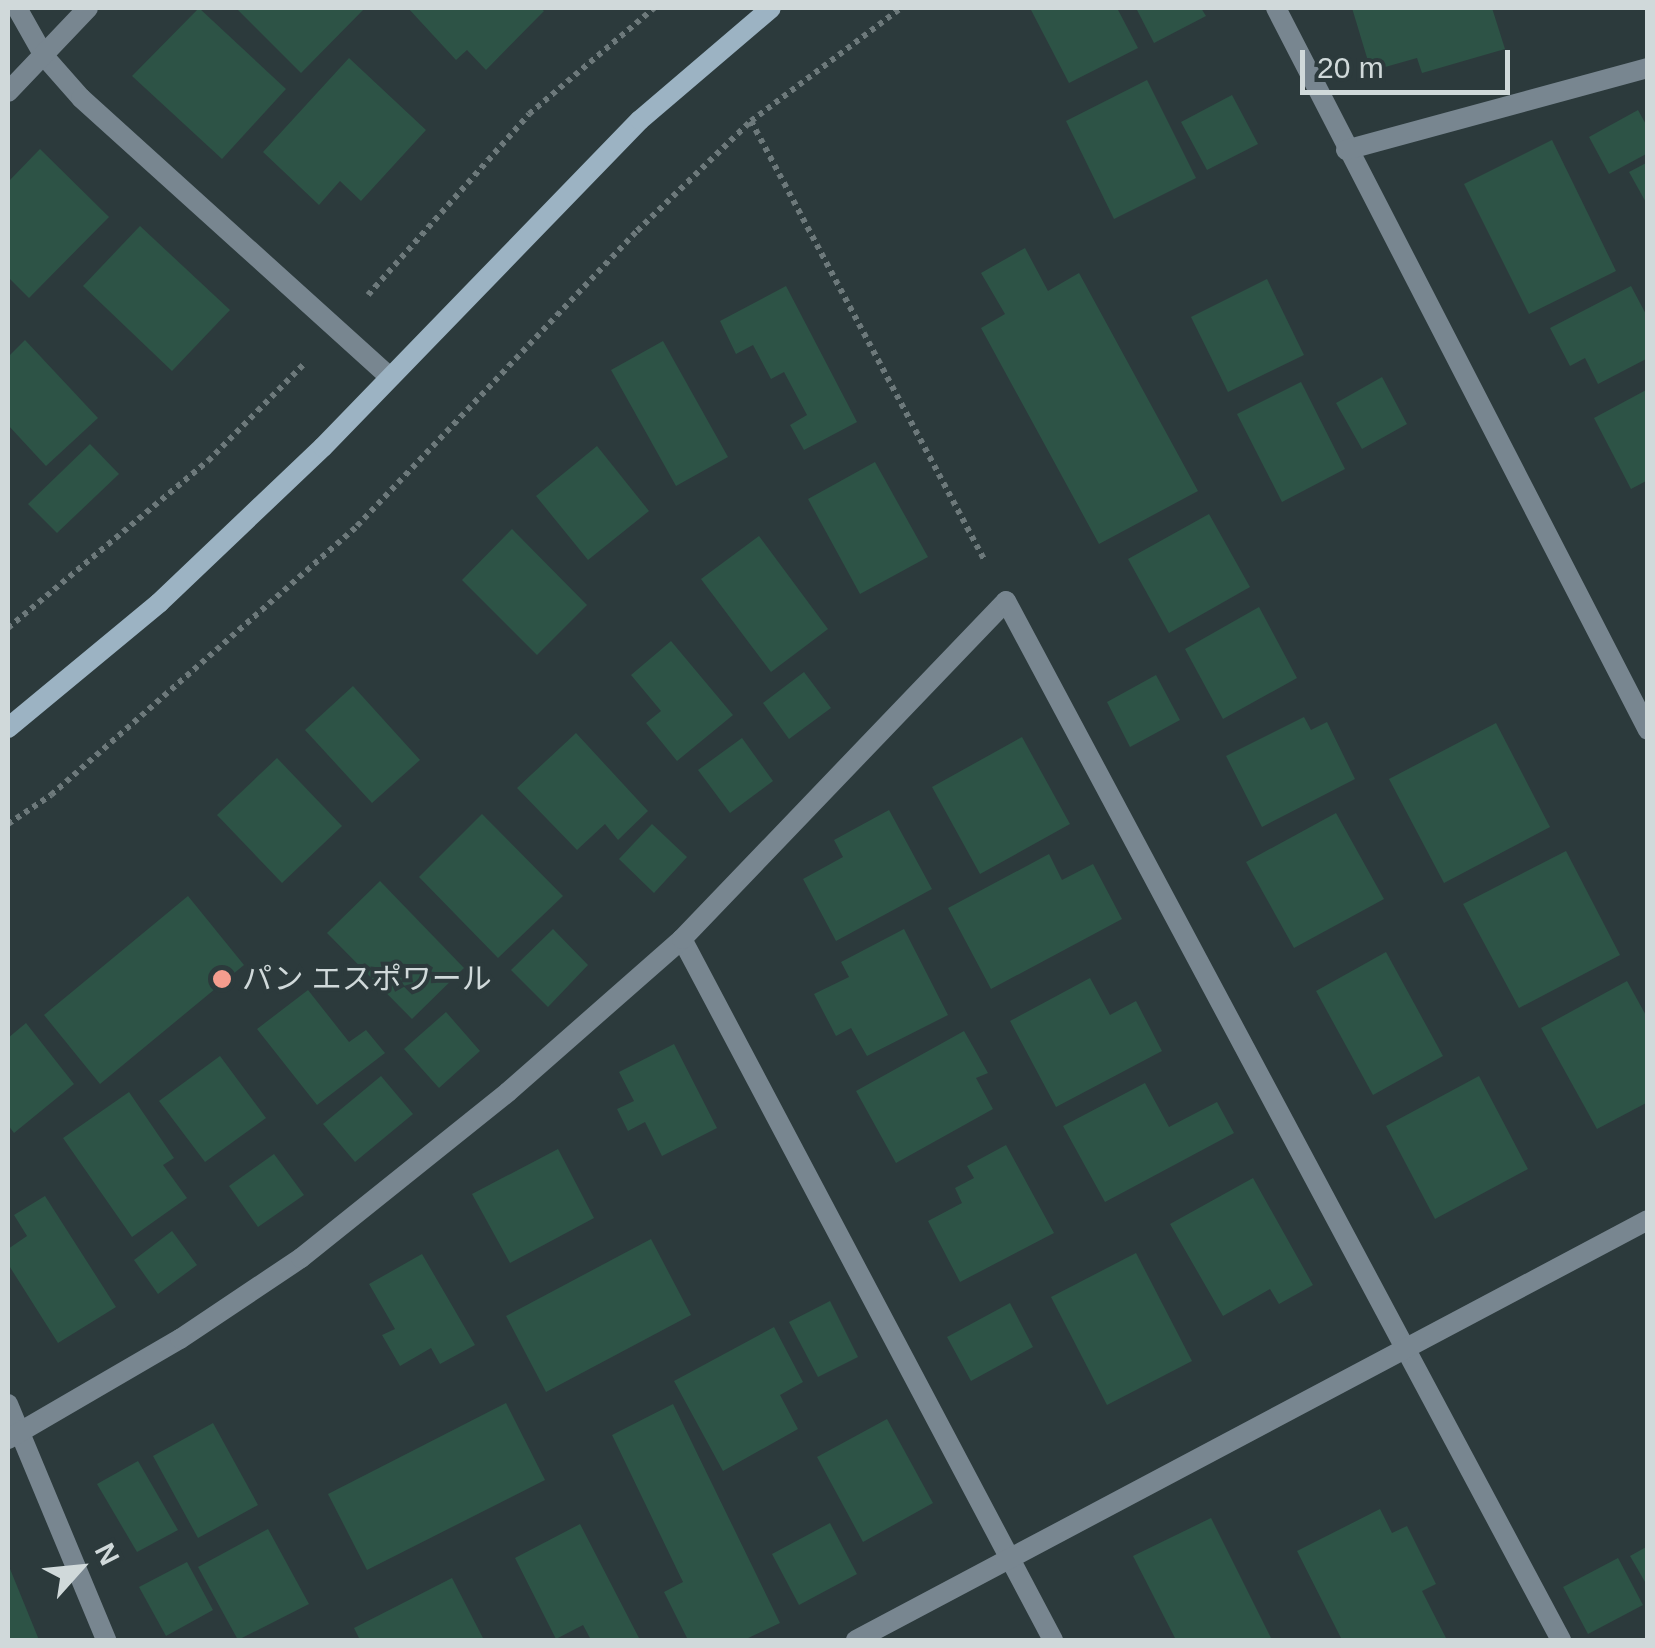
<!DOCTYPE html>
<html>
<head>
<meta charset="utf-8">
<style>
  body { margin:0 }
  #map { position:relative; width:1655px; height:1648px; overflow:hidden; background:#2c3a3c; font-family:Arial,"Noto Sans JP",sans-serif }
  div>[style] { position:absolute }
  .building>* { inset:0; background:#2d5346 }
  .path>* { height:6px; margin-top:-3px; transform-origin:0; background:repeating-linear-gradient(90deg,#6d797b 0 5px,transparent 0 10px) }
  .street>* { height:20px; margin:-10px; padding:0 10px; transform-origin:10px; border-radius:10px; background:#788690 }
  .secondary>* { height:20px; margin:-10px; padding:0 10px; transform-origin:10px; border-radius:10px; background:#9cb3c3 }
  .dots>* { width:28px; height:28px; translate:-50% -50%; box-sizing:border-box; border:5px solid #2c3a3c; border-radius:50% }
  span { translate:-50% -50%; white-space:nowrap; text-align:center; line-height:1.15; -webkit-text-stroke:8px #2c3a3c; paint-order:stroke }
  .poi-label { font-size:30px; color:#d0d9da }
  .left { translate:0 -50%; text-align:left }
  .frame { position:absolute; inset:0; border:10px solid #d0d9da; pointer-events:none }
  .north { position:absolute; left:30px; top:1518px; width:100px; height:100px; -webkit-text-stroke:8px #2c3a3c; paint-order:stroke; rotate:63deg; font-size:28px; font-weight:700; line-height:40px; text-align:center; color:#d0d9da }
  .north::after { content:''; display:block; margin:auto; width:35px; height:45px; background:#d0d9da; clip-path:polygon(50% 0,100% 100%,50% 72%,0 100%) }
  .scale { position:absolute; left:1300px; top:50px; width:210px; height:45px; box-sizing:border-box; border:5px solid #d0d9da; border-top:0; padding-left:12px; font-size:30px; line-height:35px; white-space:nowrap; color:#d0d9da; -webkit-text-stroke:8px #2c3a3c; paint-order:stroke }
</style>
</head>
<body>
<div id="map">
  <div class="building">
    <i style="clip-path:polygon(199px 8px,286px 89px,222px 159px,132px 76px)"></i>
    <i style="clip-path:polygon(236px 8px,365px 8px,301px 73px)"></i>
    <i style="clip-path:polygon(408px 8px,540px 8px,544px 11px,486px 70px,467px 50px,456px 60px)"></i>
    <i style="clip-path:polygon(1030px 8px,1117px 8px,1138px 48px,1069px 83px)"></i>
    <i style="clip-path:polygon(1136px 8px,1201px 8px,1206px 16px,1154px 43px)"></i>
    <i style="clip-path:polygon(1352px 8px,1492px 8px,1505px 49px,1422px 73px,1417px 58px,1371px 71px)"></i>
    <i style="clip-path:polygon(349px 58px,426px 130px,361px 201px,340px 181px,319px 205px,263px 152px)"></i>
    <i style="clip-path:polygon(1147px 80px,1196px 178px,1114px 219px,1066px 121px)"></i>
    <i style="clip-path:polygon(1232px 95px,1258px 144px,1207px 170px,1181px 122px)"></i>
    <i style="clip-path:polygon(1638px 110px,1648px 128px,1648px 153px,1609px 174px,1589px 137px)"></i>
    <i style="clip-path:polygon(1552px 140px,1616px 271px,1529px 314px,1464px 184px)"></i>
    <i style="clip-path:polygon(40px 149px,109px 217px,29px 298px,8px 277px,8px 182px)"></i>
    <i style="clip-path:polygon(1648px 162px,1648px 206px,1629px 172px)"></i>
    <i style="clip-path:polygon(140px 226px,230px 310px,172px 371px,83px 286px)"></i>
    <i style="clip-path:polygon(1025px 248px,1048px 291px,1079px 273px,1198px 491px,1099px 544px,981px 328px,1005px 314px,981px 273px)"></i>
    <i style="clip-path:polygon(1267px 279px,1304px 355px,1228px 392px,1191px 317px)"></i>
    <i style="clip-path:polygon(786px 286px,857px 422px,804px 450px,790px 425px,807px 415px,784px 372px,771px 379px,753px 345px,736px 354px,720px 321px)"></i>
    <i style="clip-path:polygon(1631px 286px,1648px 318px,1648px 358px,1598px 384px,1585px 358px,1570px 366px,1550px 328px)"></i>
    <i style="clip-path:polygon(25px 340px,98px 418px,46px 466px,8px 425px,8px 357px)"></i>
    <i style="clip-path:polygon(663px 341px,728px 457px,676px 486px,611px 370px)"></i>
    <i style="clip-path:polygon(1382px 377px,1407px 424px,1362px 449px,1336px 403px)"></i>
    <i style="clip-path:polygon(1301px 382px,1345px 469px,1282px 502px,1237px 414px)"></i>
    <i style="clip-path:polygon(1648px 389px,1648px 480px,1631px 489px,1594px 418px)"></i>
    <i style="clip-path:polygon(90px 444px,119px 474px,57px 533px,28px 504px)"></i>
    <i style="clip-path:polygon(597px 446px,649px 511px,588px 560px,536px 496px)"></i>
    <i style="clip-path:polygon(875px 462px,928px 557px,860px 594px,808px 499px)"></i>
    <i style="clip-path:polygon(1209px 514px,1250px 587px,1169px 633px,1128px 559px)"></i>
    <i style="clip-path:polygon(512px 529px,587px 605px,537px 655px,462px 580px)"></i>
    <i style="clip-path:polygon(759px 536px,828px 629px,771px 672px,701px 579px)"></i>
    <i style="clip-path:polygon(1259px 607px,1297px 678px,1223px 719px,1185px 649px)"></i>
    <i style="clip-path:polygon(671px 641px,733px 715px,677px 761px,646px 723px,661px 711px,631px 675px)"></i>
    <i style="clip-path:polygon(804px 672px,831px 708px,789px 739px,763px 703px)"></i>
    <i style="clip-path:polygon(1156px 675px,1180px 720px,1130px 747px,1107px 702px)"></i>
    <i style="clip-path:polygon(353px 686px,420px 760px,372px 803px,305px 730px)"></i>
    <i style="clip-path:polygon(1304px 717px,1311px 730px,1327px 722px,1355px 779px,1262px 827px,1226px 756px)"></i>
    <i style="clip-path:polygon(1496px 723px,1550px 827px,1444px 883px,1389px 779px)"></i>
    <i style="clip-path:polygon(576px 733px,648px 811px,618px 840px,605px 824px,577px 850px,517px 788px)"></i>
    <i style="clip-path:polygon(1022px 737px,1070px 824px,980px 874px,932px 787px)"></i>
    <i style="clip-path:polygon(742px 738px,773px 781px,730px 813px,698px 770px)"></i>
    <i style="clip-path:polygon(277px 758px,342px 826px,282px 883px,217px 815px)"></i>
    <i style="clip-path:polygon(889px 810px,932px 889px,836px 941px,803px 879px,843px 857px,834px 840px)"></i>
    <i style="clip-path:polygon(1336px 813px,1384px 899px,1294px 948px,1246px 862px)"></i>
    <i style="clip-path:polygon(482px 814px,563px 896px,498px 958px,419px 877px)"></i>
    <i style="clip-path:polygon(652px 824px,687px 857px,654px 893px,619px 859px)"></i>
    <i style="clip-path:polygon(1566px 851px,1620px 955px,1519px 1008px,1463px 904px)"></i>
    <i style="clip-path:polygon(1049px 854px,1062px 880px,1093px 864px,1122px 919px,991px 989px,948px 908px)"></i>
    <i style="clip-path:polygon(380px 881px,464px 968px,412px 1019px,327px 933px)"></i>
    <i style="clip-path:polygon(188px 896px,244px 965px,100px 1084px,44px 1015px)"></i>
    <i style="clip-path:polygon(553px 929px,588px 965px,548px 1007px,511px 970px)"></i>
    <i style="clip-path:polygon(904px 929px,948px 1015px,867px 1056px,851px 1028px,836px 1036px,814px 994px,849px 977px,841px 962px)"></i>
    <i style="clip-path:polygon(1386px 952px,1443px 1056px,1373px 1095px,1316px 991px)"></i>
    <i style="clip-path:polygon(1090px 978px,1110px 1015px,1136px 1001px,1162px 1051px,1056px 1107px,1010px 1021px)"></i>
    <i style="clip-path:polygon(1627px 981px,1648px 1019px,1648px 1102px,1597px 1129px,1541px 1028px)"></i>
    <i style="clip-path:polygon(308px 990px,349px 1042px,366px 1030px,385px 1053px,317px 1105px,257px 1029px)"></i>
    <i style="clip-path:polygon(446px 1012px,480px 1051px,439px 1088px,404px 1049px)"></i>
    <i style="clip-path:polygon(26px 1023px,74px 1084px,14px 1133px,8px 1125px,8px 1038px)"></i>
    <i style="clip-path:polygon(964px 1031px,988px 1073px,976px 1078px,993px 1109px,896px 1163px,856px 1091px)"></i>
    <i style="clip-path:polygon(674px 1044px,717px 1128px,662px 1156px,645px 1122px,628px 1131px,617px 1109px,634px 1101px,619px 1072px)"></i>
    <i style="clip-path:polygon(220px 1056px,266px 1118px,205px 1162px,159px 1101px)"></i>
    <i style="clip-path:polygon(381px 1076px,413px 1114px,355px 1162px,323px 1124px)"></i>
    <i style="clip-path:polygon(1479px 1076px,1528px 1169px,1435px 1219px,1386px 1126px)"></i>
    <i style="clip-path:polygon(1145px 1083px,1169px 1127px,1217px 1102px,1234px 1133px,1105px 1202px,1063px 1126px)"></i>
    <i style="clip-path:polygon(129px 1092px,174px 1158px,163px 1165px,187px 1198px,132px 1237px,63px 1138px)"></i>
    <i style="clip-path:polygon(1006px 1145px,1054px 1233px,960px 1282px,928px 1221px,962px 1203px,955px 1188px,974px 1178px,967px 1166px)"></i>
    <i style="clip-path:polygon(558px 1149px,594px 1218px,510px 1263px,472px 1194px)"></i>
    <i style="clip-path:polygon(274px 1154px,304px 1195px,258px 1227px,229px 1186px)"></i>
    <i style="clip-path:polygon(1253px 1178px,1313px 1285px,1279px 1304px,1270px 1289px,1223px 1316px,1170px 1224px)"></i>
    <i style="clip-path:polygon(45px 1196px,116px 1307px,58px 1343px,8px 1264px,8px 1249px,27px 1236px,14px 1215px)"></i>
    <i style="clip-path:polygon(172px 1231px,197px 1265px,158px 1294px,134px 1260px)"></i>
    <i style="clip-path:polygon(651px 1239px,691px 1315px,546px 1392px,506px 1316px)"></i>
    <i style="clip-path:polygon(1136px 1253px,1192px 1361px,1107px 1405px,1051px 1297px)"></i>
    <i style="clip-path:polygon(422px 1254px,475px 1345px,440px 1364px,431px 1348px,400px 1366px,382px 1335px,395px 1329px,369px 1284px)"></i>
    <i style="clip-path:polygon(830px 1301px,858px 1357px,818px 1377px,789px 1322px)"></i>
    <i style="clip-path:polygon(1010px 1303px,1033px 1347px,971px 1381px,947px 1337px)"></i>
    <i style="clip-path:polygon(774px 1327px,803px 1382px,780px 1395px,798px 1429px,723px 1471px,674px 1381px)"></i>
    <i style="clip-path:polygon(506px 1403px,545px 1480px,367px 1570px,328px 1494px)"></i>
    <i style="clip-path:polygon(673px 1404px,780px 1623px,744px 1640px,688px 1640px,664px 1592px,683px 1582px,612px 1435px)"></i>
    <i style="clip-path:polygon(887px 1419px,933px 1503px,863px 1542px,817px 1457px)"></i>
    <i style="clip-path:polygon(213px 1423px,258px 1505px,198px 1538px,153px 1456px)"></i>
    <i style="clip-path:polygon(138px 1461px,178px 1530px,137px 1552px,97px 1484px)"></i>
    <i style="clip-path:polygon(1380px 1509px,1392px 1533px,1407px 1526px,1436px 1584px,1422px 1591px,1447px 1640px,1342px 1640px,1297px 1551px)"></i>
    <i style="clip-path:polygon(1211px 1518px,1272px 1640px,1176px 1640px,1133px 1556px)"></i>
    <i style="clip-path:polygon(830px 1523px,857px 1574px,799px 1605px,772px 1554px)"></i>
    <i style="clip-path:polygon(580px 1524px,640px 1640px,591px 1640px,583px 1625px,556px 1639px,515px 1558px)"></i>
    <i style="clip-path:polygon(268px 1529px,309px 1604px,238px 1640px,198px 1567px)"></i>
    <i style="clip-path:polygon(1648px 1546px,1648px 1587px,1630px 1556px)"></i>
    <i style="clip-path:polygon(1618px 1558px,1643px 1605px,1588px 1634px,1563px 1587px)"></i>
    <i style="clip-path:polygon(187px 1562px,213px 1610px,166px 1636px,139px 1587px)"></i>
    <i style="clip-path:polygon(8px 1564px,39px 1640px,8px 1640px)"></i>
    <i style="clip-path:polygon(452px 1578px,484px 1640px,360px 1640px,354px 1628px)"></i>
  </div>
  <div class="path">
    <i style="left:751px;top:121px;width:497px;rotate:62deg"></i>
    <i style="left:368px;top:295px;width:242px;rotate:-48.3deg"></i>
    <i style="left:529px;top:114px;width:164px;rotate:-40.3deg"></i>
    <i style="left:8px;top:628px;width:261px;rotate:-39.9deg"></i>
    <i style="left:208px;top:461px;width:138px;rotate:-45.3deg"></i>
    <i style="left:8px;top:824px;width:52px;rotate:-34deg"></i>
    <i style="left:51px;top:795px;width:407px;rotate:-41.3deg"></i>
    <i style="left:357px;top:526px;width:407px;rotate:-46.5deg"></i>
    <i style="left:637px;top:231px;width:158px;rotate:-44deg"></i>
    <i style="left:751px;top:121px;width:188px;rotate:-37deg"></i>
  </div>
  <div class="street">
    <i style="left:17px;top:8px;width:55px;rotate:60.6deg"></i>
    <i style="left:44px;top:56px;width:56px;rotate:48.6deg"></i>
    <i style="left:81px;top:98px;width:415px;rotate:42.1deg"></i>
    <i style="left:1276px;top:8px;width:812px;rotate:62.74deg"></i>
    <i style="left:8px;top:92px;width:116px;rotate:-46.4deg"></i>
    <i style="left:1346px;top:150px;width:313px;rotate:-15.2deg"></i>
    <i style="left:682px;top:939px;width:793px;rotate:62.11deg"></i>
    <i style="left:8px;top:1404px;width:256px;rotate:67.4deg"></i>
    <i style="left:8px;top:1439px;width:199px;rotate:-30.2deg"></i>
    <i style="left:180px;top:1339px;width:146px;rotate:-33.8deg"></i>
    <i style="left:301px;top:1258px;width:265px;rotate:-38.7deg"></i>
    <i style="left:508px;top:1092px;width:232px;rotate:-41.3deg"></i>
    <i style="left:682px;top:939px;width:468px;rotate:-46.2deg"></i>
    <i style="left:1006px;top:601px;width:1178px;rotate:61.89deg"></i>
    <i style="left:856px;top:1640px;width:896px;rotate:-27.94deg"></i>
  </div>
  <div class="secondary">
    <i style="left:8px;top:728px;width:196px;rotate:-39.6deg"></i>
    <i style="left:159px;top:603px;width:226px;rotate:-43.6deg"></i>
    <i style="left:323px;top:447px;width:455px;rotate:-45.9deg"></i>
    <i style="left:640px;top:120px;width:172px;rotate:-40.5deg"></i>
  </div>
  <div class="dots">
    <i style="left:222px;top:979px;background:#f59d8e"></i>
  </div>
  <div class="poi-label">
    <span class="left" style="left:242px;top:979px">パン エスポワール</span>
  </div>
  <div class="frame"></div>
  <div class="north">N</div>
  <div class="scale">20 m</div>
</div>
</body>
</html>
